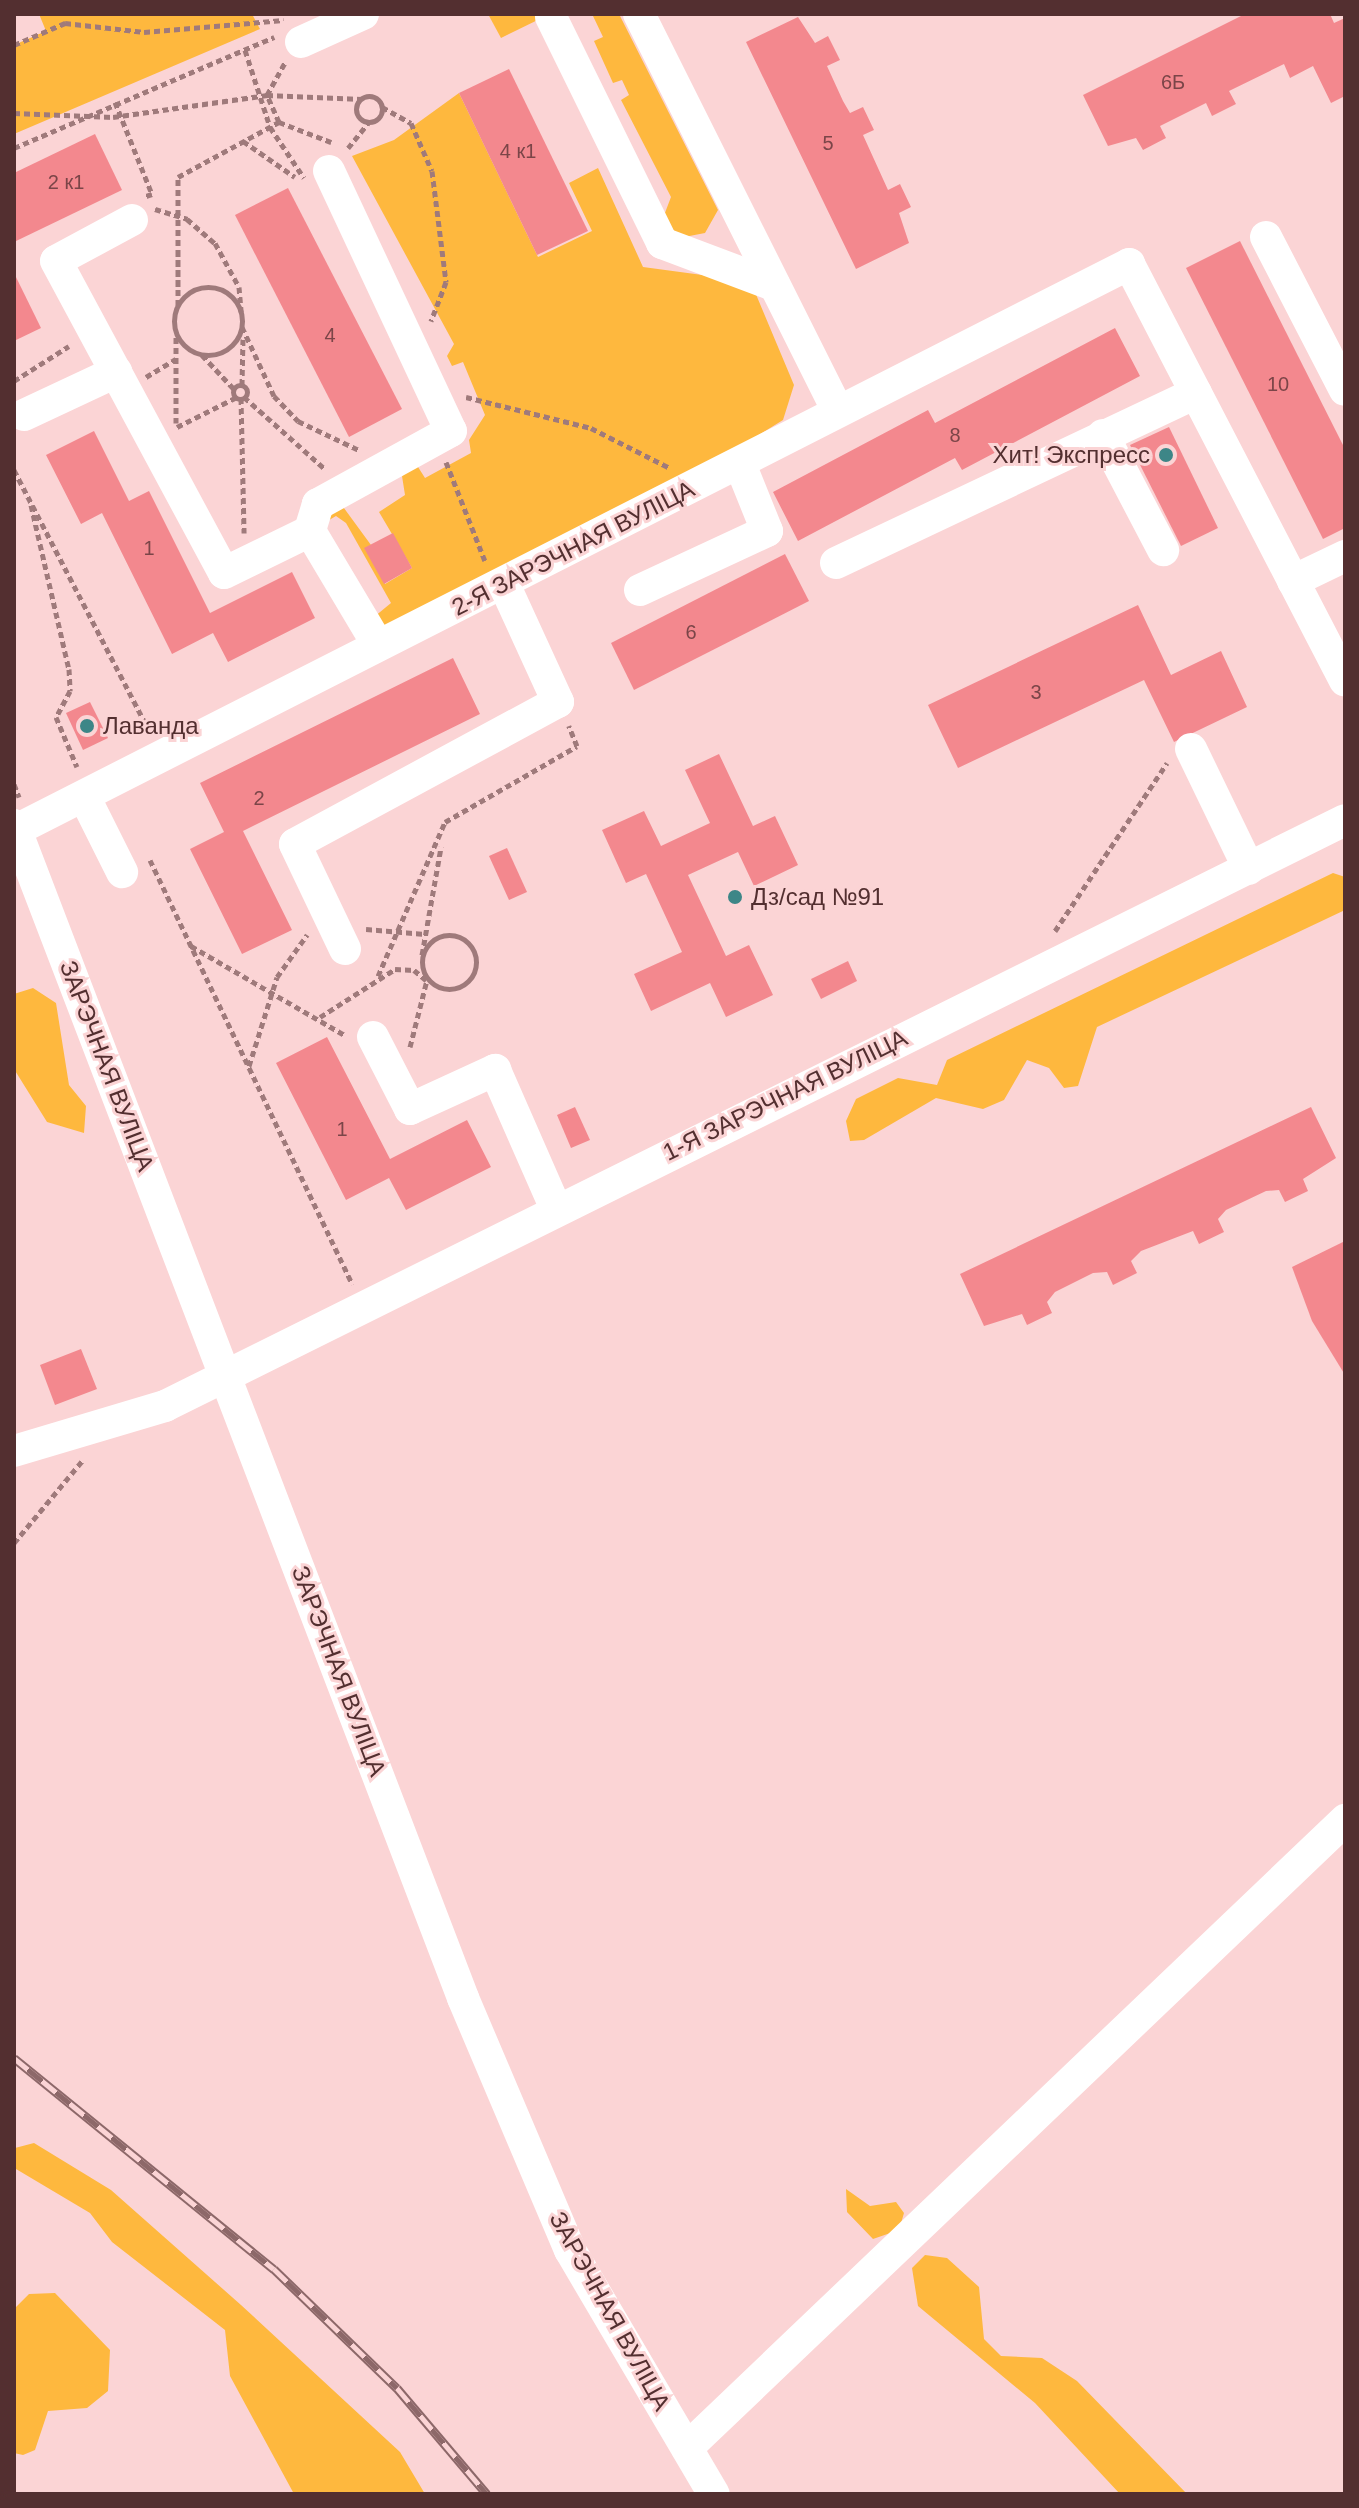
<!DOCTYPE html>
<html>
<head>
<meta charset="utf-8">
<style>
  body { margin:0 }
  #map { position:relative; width:1359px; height:2508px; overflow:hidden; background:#fbd4d5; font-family:Arial,sans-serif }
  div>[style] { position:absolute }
  .green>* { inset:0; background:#feb83e }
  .building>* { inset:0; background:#f3888e }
  .path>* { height:5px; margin-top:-2.5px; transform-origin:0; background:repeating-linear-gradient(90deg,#9f7a7b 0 6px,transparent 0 10px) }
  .path>.ring { margin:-2.5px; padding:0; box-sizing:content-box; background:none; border:5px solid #9f7a7b; border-radius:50% }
  .minor>* { height:32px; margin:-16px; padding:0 16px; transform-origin:16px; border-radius:16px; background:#fff }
  .rail>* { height:9px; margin-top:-4.5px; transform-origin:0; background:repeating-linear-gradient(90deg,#fbd4d5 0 18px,#8d6869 0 36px); box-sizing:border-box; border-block:2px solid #8d6869 }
  .dots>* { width:22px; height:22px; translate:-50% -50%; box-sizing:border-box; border:4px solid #fbd4d5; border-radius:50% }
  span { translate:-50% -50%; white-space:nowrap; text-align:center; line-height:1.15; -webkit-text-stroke:6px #fbd4d5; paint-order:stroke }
  .number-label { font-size:20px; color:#7b4548 }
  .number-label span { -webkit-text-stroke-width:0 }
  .poi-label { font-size:24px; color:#532f30 }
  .right { translate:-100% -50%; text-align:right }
  .left { translate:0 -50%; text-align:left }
  .street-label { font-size:24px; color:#532f30 }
  .frame { position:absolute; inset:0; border:16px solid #532f30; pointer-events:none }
</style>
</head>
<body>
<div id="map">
  <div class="green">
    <i style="clip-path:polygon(39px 14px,252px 14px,260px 29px,14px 134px,14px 45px,46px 31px)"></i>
    <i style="clip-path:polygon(488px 14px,550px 14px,501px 38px)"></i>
    <i style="clip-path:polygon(579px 14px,619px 14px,718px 210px,705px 233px,679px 238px,663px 218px,671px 197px,621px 100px,629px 95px,622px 80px,613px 83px,594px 41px,603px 37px,593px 16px)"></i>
    <i style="clip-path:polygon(459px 93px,538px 257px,592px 231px,569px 183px,598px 168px,643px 267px,732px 279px,755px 292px,794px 385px,783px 420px,754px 438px,383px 631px,374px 617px,391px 603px,346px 523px,336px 516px,319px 526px,341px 504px,371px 545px,385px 584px,412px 568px,379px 512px,405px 495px,402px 476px,413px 459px,425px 478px,471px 453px,469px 440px,485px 415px,463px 362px,452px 366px,447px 356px,454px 344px,352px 156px,394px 140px)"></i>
    <i style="clip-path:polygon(1333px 873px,1345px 877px,1345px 910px,1097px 1027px,1078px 1086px,1064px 1088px,1049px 1068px,1027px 1060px,1004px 1100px,983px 1109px,936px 1098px,864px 1140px,850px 1141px,846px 1121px,856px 1099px,898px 1078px,937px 1085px,947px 1060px)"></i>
    <i style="clip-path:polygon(33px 988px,56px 1003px,69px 1085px,86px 1106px,84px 1133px,47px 1122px,14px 1069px,14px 994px)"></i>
    <i style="clip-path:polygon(34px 2143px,111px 2190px,241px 2305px,400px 2452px,425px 2494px,294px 2494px,230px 2376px,225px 2330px,112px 2242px,90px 2213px,16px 2169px,15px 2148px)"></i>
    <i style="clip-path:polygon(846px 2189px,870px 2206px,896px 2202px,904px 2213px,899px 2230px,873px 2239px,847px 2212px)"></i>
    <i style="clip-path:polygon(925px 2255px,947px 2258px,979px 2287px,984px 2339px,1001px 2356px,1042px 2358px,1077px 2381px,1187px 2494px,1120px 2494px,1035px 2403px,918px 2306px,912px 2268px)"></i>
    <i style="clip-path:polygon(55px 2293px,110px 2350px,108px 2391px,87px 2408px,48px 2411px,35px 2450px,23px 2455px,14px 2453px,14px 2309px,29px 2294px)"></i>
  </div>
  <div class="building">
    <i style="clip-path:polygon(1245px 14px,1330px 14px,1334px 23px,1345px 18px,1345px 96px,1331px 103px,1313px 66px,1290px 78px,1284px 64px,1229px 91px,1236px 104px,1212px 116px,1206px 103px,1160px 126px,1166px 138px,1143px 150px,1136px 138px,1108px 146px,1083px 95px)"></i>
    <i style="clip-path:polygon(798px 17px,815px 43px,828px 36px,840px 60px,827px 66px,843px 101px,850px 113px,863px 107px,874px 130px,863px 135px,888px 190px,900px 184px,911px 207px,899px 213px,909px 243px,856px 269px,746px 42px)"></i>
    <i style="clip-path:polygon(509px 69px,588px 231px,537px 255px,459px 93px)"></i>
    <i style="clip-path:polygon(95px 134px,122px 190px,14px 242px,14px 173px)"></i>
    <i style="clip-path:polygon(288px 188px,402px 409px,349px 437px,235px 215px)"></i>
    <i style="clip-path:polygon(1240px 241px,1345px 449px,1345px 528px,1323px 539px,1186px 268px)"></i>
    <i style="clip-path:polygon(14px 273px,41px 328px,14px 341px)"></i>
    <i style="clip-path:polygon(1115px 328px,1140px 376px,962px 470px,955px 458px,798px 541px,773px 492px,928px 410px,935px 423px)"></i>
    <i style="clip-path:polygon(1169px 427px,1218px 528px,1181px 546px,1130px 445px)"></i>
    <i style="clip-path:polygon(94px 431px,129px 501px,149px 491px,210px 613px,292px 572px,315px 618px,228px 662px,213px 633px,172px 654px,102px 513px,81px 524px,46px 455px)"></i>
    <i style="clip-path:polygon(393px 533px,412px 568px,384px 584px,364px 548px)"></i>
    <i style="clip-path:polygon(785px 554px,809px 601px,634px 690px,611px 643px)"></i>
    <i style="clip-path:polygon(1138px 605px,1171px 675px,1221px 651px,1247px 707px,1174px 742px,1144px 680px,958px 768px,928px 705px)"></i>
    <i style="clip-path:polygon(453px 658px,480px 714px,243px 831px,292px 930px,242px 954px,190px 849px,224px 832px,200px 783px)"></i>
    <i style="clip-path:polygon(90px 702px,108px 738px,83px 750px,66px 713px)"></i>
    <i style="clip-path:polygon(719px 754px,753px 826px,775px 816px,798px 865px,754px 886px,738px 852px,688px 875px,726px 956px,749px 945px,773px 995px,726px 1017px,710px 983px,651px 1011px,634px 974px,682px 952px,646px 874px,626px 883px,602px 830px,644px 811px,661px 846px,710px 823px,685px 770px)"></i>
    <i style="clip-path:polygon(507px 848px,527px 892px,509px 900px,489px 856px)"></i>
    <i style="clip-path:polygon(848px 961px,857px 981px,821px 999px,811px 979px)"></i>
    <i style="clip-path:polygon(327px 1037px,390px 1159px,467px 1120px,491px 1167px,406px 1210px,389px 1178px,346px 1200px,276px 1063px)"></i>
    <i style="clip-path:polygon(575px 1107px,590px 1140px,571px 1148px,557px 1115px)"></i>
    <i style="clip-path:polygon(1311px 1107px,1336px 1158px,1303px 1179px,1308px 1191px,1285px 1202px,1279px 1190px,1266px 1191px,1226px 1210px,1218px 1219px,1224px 1232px,1199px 1244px,1193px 1231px,1141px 1251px,1131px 1261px,1137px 1273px,1113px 1285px,1107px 1272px,1093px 1273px,1055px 1292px,1047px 1302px,1052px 1313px,1027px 1325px,1022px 1314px,984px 1326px,960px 1274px)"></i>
    <i style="clip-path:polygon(1345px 1241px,1345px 1375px,1312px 1321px,1292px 1267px)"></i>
    <i style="clip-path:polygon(81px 1349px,97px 1389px,55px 1405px,40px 1365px)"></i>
  </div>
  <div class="path">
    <i style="left:14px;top:45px;width:56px;rotate:-23.3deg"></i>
    <i style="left:65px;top:23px;width:80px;rotate:6.5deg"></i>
    <i style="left:144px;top:32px;width:140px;rotate:-4.9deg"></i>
    <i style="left:245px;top:50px;width:81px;rotate:72deg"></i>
    <i style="left:270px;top:127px;width:61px;rotate:56.3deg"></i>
    <i class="ring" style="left:356px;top:96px;width:21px;height:21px"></i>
    <i style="left:115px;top:102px;width:99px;rotate:68.1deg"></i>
    <i style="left:152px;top:194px;width:9px;rotate:162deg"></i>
    <i style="left:382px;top:107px;width:33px;rotate:29deg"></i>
    <i style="left:411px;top:123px;width:52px;rotate:66.4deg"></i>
    <i style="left:432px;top:171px;width:112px;rotate:82.8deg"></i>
    <i style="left:446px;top:282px;width:42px;rotate:111deg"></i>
    <i style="left:14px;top:113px;width:99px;rotate:2.3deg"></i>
    <i style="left:113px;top:117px;width:156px;rotate:-8.1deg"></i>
    <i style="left:267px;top:95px;width:38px;rotate:-61deg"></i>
    <i style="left:279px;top:122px;width:56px;rotate:21deg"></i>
    <i style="left:243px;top:141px;width:63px;rotate:34.7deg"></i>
    <i style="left:14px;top:148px;width:283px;rotate:-23.1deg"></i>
    <i style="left:348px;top:148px;width:32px;rotate:-51deg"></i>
    <i style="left:155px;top:209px;width:34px;rotate:17deg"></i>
    <i style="left:187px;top:219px;width:37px;rotate:41deg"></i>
    <i style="left:215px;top:243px;width:50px;rotate:61.4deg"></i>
    <i style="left:239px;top:287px;width:25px;rotate:85deg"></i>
    <i class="ring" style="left:174px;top:287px;width:63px;height:63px"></i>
    <i style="left:178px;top:306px;width:129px;rotate:-90deg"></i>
    <i style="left:178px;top:177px;width:115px;rotate:-28.6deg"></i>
    <i style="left:279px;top:122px;width:30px;rotate:-114deg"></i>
    <i style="left:267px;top:95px;width:95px;rotate:2.4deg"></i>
    <i style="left:242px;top:327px;width:76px;rotate:65.1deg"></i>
    <i style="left:274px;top:396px;width:35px;rotate:46deg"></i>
    <i style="left:298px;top:421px;width:68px;rotate:25.4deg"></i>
    <i style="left:202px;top:355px;width:47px;rotate:46.7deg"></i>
    <i style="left:146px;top:377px;width:35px;rotate:-31deg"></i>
    <i style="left:14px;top:381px;width:65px;rotate:-32.5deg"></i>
    <i style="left:242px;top:385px;width:46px;rotate:-88.8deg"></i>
    <i class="ring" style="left:233px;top:385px;width:9px;height:9px"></i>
    <i style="left:244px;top:397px;width:107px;rotate:41.6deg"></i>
    <i style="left:466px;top:397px;width:129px;rotate:13.9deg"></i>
    <i style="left:591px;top:428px;width:89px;rotate:26.9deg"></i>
    <i style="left:241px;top:398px;width:135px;rotate:88.7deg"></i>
    <i style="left:176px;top:423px;width:86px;rotate:-90deg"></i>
    <i style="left:177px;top:427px;width:67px;rotate:-26.6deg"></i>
    <i style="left:446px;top:462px;width:106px;rotate:68.5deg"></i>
    <i style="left:14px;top:470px;width:293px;rotate:62.6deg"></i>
    <i style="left:31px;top:505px;width:168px;rotate:77deg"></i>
    <i style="left:69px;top:669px;width:22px;rotate:87deg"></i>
    <i style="left:70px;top:691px;width:30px;rotate:118deg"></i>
    <i style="left:56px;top:717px;width:54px;rotate:67.2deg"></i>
    <i style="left:14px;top:784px;width:14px;rotate:69deg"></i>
    <i style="left:150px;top:860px;width:470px;rotate:64.5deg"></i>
    <i style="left:366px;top:929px;width:59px;rotate:4.8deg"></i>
    <i style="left:1055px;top:931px;width:202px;rotate:-56.3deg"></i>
    <i class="ring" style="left:422px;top:935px;width:49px;height:49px"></i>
    <i style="left:191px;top:946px;width:179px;rotate:30.1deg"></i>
    <i style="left:422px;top:955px;width:110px;rotate:-80deg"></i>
    <i style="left:378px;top:976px;width:168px;rotate:-66.5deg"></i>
    <i style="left:445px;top:822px;width:152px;rotate:-29.9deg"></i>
    <i style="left:577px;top:746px;width:22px;rotate:-112deg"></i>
    <i style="left:320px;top:1017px;width:89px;rotate:-32.6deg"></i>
    <i style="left:395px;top:969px;width:19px;rotate:3deg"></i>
    <i style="left:414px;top:970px;width:16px;rotate:40deg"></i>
    <i style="left:410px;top:1047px;width:69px;rotate:-75.8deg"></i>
    <i style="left:249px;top:1066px;width:93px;rotate:-72.5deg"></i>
    <i style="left:277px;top:977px;width:52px;rotate:-54.5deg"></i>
    <i style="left:14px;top:1543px;width:108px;rotate:-50.3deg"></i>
  </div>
  <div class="minor">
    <i style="left:639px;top:14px;width:442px;rotate:63.4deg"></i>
    <i style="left:551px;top:17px;width:252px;rotate:63.8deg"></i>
    <i style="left:662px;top:243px;width:120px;rotate:20.6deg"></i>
    <i style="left:301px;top:42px;width:68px;rotate:-24.3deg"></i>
    <i style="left:329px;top:171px;width:287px;rotate:64.9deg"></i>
    <i style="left:451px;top:431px;width:152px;rotate:151.2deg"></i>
    <i style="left:318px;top:504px;width:28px;rotate:107deg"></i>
    <i style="left:310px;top:531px;width:133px;rotate:59.2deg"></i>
    <i style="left:132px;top:220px;width:86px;rotate:151.7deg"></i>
    <i style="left:56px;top:261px;width:354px;rotate:61.7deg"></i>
    <i style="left:224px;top:573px;width:96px;rotate:-26deg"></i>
    <i style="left:1266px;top:237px;width:172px;rotate:62.7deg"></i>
    <i style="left:24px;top:415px;width:102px;rotate:-25.1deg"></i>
    <i style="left:1103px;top:435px;width:130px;rotate:62.4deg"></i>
    <i style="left:836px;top:563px;width:398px;rotate:-25.3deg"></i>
    <i style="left:1293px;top:581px;width:58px;rotate:-25.7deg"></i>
    <i style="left:640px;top:590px;width:140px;rotate:-24.9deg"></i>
    <i style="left:767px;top:531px;width:72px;rotate:-111.9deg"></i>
    <i style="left:1191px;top:749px;width:133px;rotate:64.2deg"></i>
    <i style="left:85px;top:798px;width:83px;rotate:63.4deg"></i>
    <i style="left:14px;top:825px;width:1256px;rotate:69.05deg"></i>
    <i style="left:463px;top:1998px;width:274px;rotate:67deg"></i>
    <i style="left:570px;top:2250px;width:283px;rotate:59.5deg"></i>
    <i style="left:16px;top:830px;width:1249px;rotate:-26.95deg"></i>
    <i style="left:1129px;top:264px;width:469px;rotate:62.6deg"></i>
    <i style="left:345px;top:949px;width:116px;rotate:-115.5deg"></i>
    <i style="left:295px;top:844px;width:299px;rotate:-28.4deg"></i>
    <i style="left:558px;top:702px;width:130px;rotate:-114.6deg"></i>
    <i style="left:373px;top:1037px;width:81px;rotate:62.8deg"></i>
    <i style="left:410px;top:1109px;width:94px;rotate:-24.6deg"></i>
    <i style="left:495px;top:1070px;width:150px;rotate:66.3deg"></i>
    <i style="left:14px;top:1451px;width:158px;rotate:-16.6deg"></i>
    <i style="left:165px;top:1406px;width:1317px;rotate:-26.41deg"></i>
    <i style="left:687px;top:2448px;width:910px;rotate:-43.66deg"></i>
  </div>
  <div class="rail">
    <i style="left:14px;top:2058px;width:335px;rotate:39.1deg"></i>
    <i style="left:274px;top:2269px;width:171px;rotate:44.1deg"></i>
    <i style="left:397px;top:2388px;width:139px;rotate:49.7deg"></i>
  </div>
  <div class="dots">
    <i style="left:1166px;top:455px;background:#3d8687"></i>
    <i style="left:87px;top:726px;background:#3d8687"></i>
    <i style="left:735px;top:897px;background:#3d8687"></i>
  </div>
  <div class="number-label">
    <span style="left:1173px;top:82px">6Б</span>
    <span style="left:828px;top:143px">5</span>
    <span style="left:518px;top:151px">4 к1</span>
    <span style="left:66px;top:182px">2 к1</span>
    <span style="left:330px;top:335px">4</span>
    <span style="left:1278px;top:384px">10</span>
    <span style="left:955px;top:435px">8</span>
    <span style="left:149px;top:548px">1</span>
    <span style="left:691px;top:632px">6</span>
    <span style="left:1036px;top:692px">3</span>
    <span style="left:259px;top:798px">2</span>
    <span style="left:342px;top:1129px">1</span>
  </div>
  <div class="poi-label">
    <span class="right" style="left:1150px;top:455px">Хит! Экспресс</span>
    <span class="left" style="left:103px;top:726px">Лаванда</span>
    <span class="left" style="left:751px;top:897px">Дз/сад №91</span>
  </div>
  <div class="street-label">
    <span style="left:573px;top:548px;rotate:-27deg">2-Я ЗАРЭЧНАЯ ВУЛІЦА</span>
    <span style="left:107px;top:1066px;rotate:69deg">ЗАРЭЧНАЯ ВУЛІЦА</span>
    <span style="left:785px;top:1095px;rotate:-26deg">1-Я ЗАРЭЧНАЯ ВУЛІЦА</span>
    <span style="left:339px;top:1671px;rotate:69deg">ЗАРЭЧНАЯ ВУЛІЦА</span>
    <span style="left:610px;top:2311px;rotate:61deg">ЗАРЭЧНАЯ ВУЛІЦА</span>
  </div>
  <div class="frame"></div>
</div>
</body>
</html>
